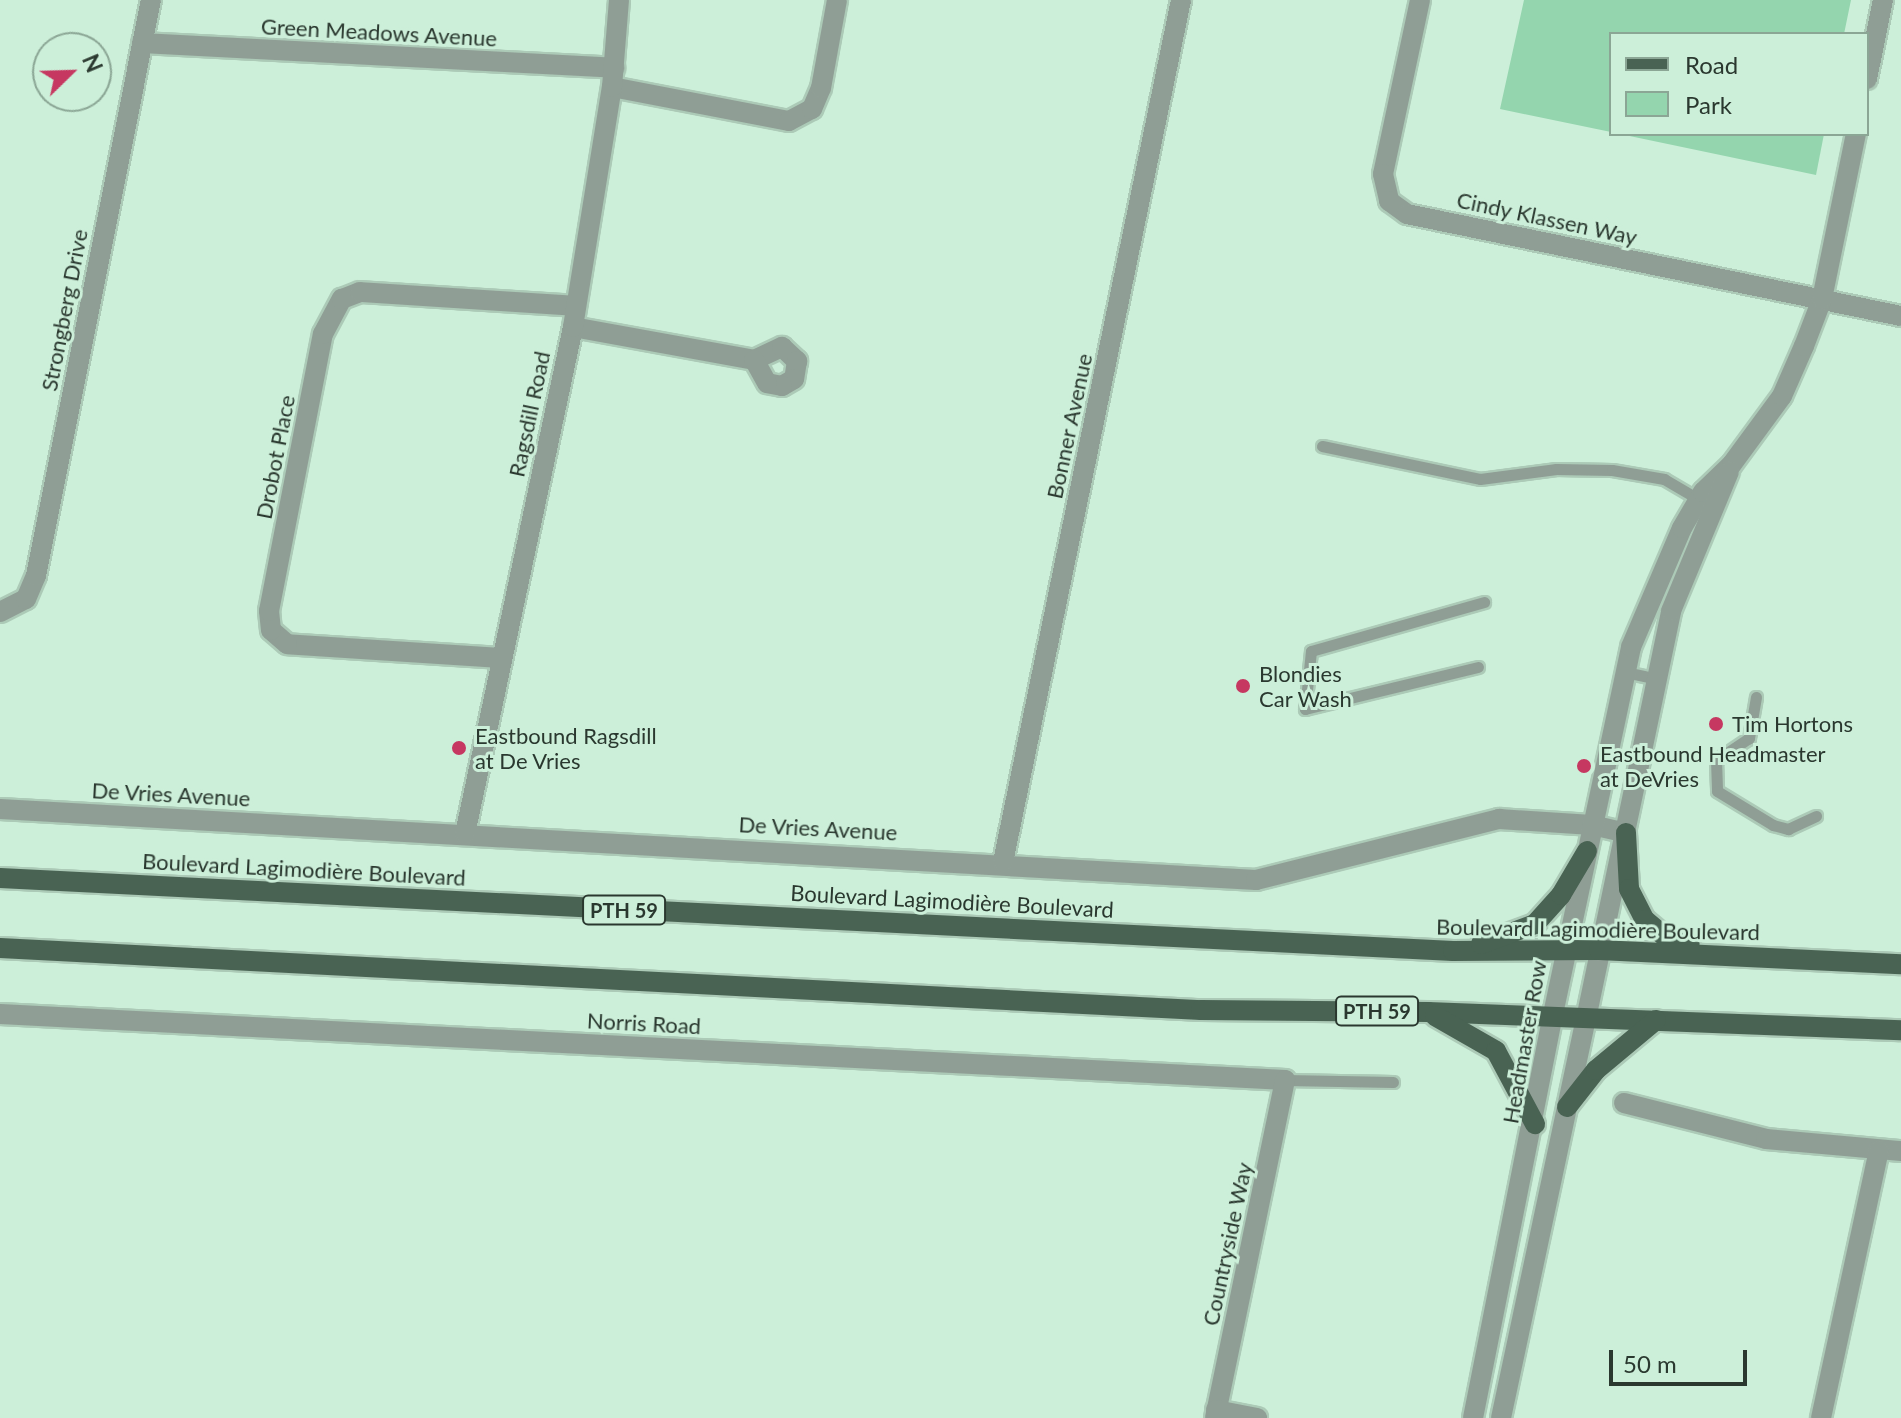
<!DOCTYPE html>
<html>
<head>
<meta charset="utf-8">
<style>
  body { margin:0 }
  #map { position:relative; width:1901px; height:1418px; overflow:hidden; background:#ccefd9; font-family:Lato,sans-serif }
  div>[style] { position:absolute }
  .green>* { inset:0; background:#94d5ae }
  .roads { filter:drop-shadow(2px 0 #accab7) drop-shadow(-2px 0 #accab7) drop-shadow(0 2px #accab7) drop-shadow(0 -2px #accab7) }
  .service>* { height:11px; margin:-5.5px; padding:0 5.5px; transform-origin:5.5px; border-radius:5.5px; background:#8f9e95 }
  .minor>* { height:20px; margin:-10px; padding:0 10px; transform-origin:10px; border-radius:10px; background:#8f9e95 }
  .tertiary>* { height:20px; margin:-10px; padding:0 10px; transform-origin:10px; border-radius:10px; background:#8f9e95 }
  .primary>* { height:20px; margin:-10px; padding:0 10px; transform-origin:10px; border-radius:10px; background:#496353 }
  .dots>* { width:22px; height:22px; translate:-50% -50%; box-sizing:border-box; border:4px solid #ccefd9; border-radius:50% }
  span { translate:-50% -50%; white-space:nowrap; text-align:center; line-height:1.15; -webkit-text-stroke:6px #ccefd9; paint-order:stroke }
  .shield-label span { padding:2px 6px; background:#ccefd9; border:2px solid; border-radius:6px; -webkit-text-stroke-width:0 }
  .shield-label { font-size:20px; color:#2a382f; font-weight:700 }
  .street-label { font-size:22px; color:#2a382f }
  .poi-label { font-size:22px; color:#2a382f }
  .left { translate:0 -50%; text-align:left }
  .legend { position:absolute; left:1609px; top:32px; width:260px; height:104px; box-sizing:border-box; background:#ccefd9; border:2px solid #8ba695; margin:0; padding:10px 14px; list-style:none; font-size:24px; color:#2a382f }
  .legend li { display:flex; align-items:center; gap:16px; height:40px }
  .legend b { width:40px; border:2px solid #8ba695 }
  .north { position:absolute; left:32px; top:32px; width:80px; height:80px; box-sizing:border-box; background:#ccefd9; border:2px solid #8ba695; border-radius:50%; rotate:67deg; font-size:22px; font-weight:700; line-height:32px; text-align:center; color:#2a382f }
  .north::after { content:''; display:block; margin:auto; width:28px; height:36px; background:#c63861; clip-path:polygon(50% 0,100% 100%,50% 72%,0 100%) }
  .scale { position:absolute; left:1609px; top:1350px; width:138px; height:36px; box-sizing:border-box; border:4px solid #2a382f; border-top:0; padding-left:10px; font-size:24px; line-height:28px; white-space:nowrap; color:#2a382f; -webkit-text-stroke:6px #ccefd9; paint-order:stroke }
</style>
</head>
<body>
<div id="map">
  <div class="green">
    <i style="clip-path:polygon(1524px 0,1851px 0,1844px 34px,1611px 34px,1611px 132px,1500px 109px)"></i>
    <i style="clip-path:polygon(1620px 134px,1824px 134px,1816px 175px)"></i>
  </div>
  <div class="roads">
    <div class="service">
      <i style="left:1322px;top:446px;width:161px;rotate:11.8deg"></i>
      <i style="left:1480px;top:479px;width:77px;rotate:-7.5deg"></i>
      <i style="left:1556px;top:469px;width:56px;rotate:1deg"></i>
      <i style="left:1612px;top:470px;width:53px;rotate:9.8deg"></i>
      <i style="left:1664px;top:479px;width:42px;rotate:30.3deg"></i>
      <i style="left:1478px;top:667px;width:178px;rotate:166.4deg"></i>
      <i style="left:1305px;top:709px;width:58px;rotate:-84.1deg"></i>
      <i style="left:1311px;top:651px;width:180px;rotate:-15.8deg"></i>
      <i style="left:1625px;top:672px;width:33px;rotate:12deg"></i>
      <i style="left:1756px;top:697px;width:42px;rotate:99.7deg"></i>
      <i style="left:1749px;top:738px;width:40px;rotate:146deg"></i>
      <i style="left:1716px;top:760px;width:31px;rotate:88deg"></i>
      <i style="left:1717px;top:791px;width:66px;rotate:31.3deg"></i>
      <i style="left:1773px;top:825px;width:16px;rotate:15deg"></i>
      <i style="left:1788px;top:829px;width:31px;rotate:-25deg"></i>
      <i style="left:1285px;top:1080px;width:108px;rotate:1.1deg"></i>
    </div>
    <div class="minor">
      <i style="left:1420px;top:0;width:178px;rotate:102deg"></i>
      <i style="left:1383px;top:174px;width:28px;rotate:77deg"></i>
      <i style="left:1389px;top:201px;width:22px;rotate:36deg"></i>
      <i style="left:1407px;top:214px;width:504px;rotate:11.67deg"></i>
      <i style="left:142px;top:43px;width:473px;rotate:3deg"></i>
      <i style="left:612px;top:87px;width:180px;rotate:10.9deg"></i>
      <i style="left:789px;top:121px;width:26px;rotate:-28deg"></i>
      <i style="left:812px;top:109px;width:23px;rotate:-67deg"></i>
      <i style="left:821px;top:88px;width:89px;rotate:-79.7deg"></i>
      <i style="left:573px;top:327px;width:184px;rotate:10.3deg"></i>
      <i style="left:754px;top:360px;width:31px;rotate:-25deg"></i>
      <i style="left:782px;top:347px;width:21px;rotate:43deg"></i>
      <i style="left:797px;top:361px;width:18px;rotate:99deg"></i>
      <i style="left:794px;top:379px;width:14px;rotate:150deg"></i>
      <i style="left:782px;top:386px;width:15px;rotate:-169deg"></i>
      <i style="left:767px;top:383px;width:26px;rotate:-119deg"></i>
      <i style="left:0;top:612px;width:29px;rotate:-27deg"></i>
      <i style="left:26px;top:599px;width:25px;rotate:-67deg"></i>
      <i style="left:36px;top:576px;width:587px;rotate:-78.71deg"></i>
      <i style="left:501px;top:658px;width:214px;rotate:-176.3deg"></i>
      <i style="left:287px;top:644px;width:21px;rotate:-139deg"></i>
      <i style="left:271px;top:630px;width:19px;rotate:-96deg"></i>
      <i style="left:269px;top:611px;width:282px;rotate:-79deg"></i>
      <i style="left:323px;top:334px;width:40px;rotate:-62deg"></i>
      <i style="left:342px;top:299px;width:19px;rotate:-21deg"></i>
      <i style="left:360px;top:292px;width:216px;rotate:3.7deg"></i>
      <i style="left:0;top:1014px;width:1287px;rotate:2.94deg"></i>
      <i style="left:1285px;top:1080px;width:345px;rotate:101.7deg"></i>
      <i style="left:1624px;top:1103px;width:146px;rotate:14.2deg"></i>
      <i style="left:1766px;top:1139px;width:136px;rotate:5.1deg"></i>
      <i style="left:1216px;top:1410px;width:42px;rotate:11deg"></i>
      <i style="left:1473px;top:1418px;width:407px;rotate:-78.8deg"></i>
      <i style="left:1501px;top:1418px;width:408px;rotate:-78deg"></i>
      <i style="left:1821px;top:1418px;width:274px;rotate:-77.8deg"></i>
    </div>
    <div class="tertiary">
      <i style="left:1867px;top:79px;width:81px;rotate:-78.6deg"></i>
      <i style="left:0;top:809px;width:1258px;rotate:3.24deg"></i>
      <i style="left:1256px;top:880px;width:251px;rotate:-14.1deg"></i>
      <i style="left:1499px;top:819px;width:93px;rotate:3.7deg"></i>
      <i style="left:1592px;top:825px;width:35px;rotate:13deg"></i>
      <i style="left:465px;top:834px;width:518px;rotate:-77.97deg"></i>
      <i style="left:573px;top:327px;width:243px;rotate:-80.8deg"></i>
      <i style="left:612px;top:87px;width:87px;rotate:-85.4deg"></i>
      <i style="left:1003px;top:862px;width:880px;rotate:-78.33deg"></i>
      <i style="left:1552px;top:1019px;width:380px;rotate:-78deg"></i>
      <i style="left:1631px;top:647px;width:129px;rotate:-66.8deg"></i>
      <i style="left:1682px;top:528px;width:42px;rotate:-59.7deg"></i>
      <i style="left:1703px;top:492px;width:40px;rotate:-44deg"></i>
      <i style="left:1732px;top:464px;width:84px;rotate:-53.7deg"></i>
      <i style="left:1782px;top:396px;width:55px;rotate:-66.3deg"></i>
      <i style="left:1804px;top:346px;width:50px;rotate:-69deg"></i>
      <i style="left:1822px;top:299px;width:168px;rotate:-78.4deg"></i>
      <i style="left:1586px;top:1019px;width:417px;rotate:-78.2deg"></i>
      <i style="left:1671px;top:611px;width:151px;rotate:-67.4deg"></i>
    </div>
    <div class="primary">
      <i style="left:1626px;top:833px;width:56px;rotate:86.9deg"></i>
      <i style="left:1629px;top:889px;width:35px;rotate:63deg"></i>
      <i style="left:1645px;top:920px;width:33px;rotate:40deg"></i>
      <i style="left:1670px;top:941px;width:20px;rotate:11deg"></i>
      <i style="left:0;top:878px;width:1455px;rotate:2.88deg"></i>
      <i style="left:1453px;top:951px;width:146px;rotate:-0.4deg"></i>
      <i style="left:1599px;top:950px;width:302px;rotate:2.7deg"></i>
      <i style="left:1481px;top:944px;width:58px;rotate:-20.3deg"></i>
      <i style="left:1535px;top:924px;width:39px;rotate:-48deg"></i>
      <i style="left:1561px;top:895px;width:51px;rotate:-59.4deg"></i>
      <i style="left:0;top:948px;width:1203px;rotate:2.96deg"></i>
      <i style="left:1201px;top:1010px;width:227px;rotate:0.5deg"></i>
      <i style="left:1428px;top:1012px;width:473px;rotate:2.2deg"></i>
      <i style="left:1435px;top:1016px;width:70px;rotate:29.8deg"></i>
      <i style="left:1496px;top:1051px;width:83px;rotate:61.9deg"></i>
      <i style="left:1567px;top:1107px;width:47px;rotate:-51.9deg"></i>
      <i style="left:1596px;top:1070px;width:78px;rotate:-39.8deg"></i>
    </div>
  </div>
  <div class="dots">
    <i style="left:1243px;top:686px;background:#c63861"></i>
    <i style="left:1716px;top:724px;background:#c63861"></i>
    <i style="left:459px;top:748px;background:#c63861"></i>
    <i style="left:1584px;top:766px;background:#c63861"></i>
  </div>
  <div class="shield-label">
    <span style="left:624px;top:910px">PTH 59</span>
    <span style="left:1377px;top:1011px">PTH 59</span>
  </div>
  <div class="street-label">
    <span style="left:379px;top:32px;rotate:3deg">Green Meadows Avenue</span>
    <span style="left:1547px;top:218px;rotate:12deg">Cindy Klassen Way</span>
    <span style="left:64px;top:310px;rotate:-79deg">Strongberg Drive</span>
    <span style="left:529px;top:414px;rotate:-78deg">Ragsdill Road</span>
    <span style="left:1069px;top:426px;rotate:-78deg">Bonner Avenue</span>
    <span style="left:275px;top:457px;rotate:-79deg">Drobot Place</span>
    <span style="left:171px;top:794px;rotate:3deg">De Vries Avenue</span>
    <span style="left:818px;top:828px;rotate:3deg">De Vries Avenue</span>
    <span style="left:304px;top:869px;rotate:3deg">Boulevard Lagimodière Boulevard</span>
    <span style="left:952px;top:901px;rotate:3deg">Boulevard Lagimodière Boulevard</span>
    <span style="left:1598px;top:929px;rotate:1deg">Boulevard Lagimodière Boulevard</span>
    <span style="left:644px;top:1023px;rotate:3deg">Norris Road</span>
    <span style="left:1524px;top:1042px;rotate:-80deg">Headmaster Row</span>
    <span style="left:1227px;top:1244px;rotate:-78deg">Countryside Way</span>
  </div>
  <div class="poi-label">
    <span class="left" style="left:1259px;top:686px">Blondies<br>Car Wash</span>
    <span class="left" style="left:1732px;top:724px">Tim Hortons</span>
    <span class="left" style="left:475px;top:748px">Eastbound Ragsdill<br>at De Vries</span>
    <span class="left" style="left:1600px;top:766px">Eastbound Headmaster<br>at DeVries</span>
  </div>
  <ul class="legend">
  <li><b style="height:10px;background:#496353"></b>Road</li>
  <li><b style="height:22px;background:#94d5ae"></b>Park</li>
  </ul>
  <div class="north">N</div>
  <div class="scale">50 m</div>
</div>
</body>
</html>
